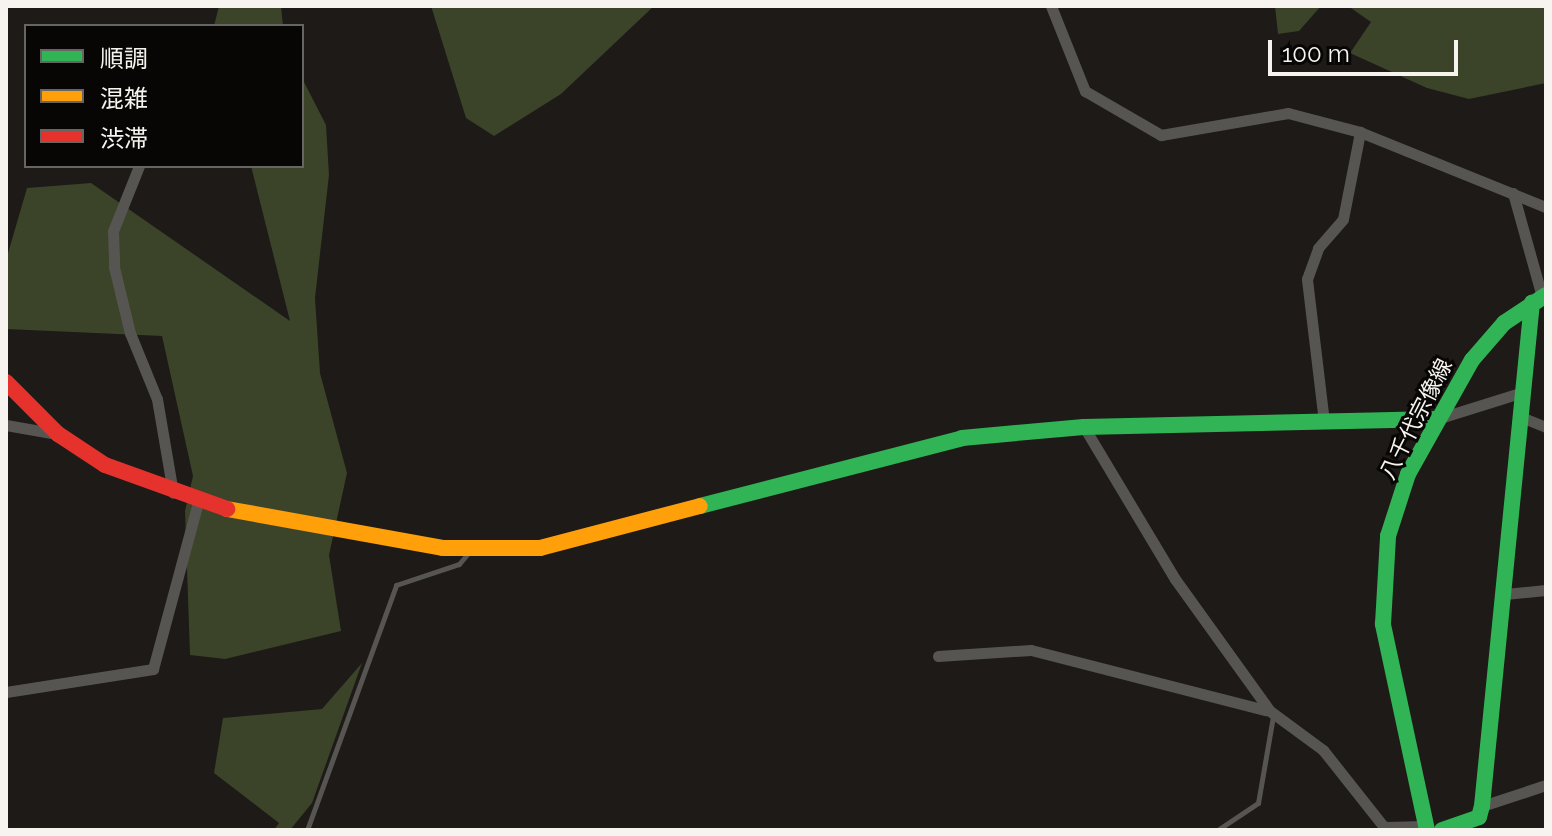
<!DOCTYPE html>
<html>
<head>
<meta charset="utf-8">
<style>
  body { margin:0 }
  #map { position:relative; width:1552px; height:836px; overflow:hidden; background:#1d1a17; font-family:Raleway,"Noto Sans JP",sans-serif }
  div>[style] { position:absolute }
  .forest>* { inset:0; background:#3b4329 }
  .lane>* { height:5px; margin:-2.5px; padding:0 2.5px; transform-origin:2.5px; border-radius:2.5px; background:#575552 }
  .street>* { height:11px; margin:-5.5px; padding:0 5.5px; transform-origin:5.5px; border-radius:5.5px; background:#575552 }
  .fast>* { height:16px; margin:-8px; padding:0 8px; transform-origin:8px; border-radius:8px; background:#30b455 }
  .slow>* { height:16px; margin:-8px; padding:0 8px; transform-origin:8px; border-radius:8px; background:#ff9f0a }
  .jam>* { height:16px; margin:-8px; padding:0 8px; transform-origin:8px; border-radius:8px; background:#e5322d }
  span { translate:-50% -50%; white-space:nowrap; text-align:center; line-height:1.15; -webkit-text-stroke:6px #070604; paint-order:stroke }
  .street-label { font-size:22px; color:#f7f4f0 }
  .frame { position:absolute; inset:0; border:8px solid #f7f4f0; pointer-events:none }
  .legend { position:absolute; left:24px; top:24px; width:280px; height:144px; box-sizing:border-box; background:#070604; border:2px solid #676562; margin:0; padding:10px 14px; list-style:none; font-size:24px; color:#f7f4f0 }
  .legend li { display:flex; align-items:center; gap:16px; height:40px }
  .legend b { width:40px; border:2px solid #676562 }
  .scale { position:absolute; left:1268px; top:40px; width:190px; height:36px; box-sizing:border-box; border:4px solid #f7f4f0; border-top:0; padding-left:10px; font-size:24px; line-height:28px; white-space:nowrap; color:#f7f4f0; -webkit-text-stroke:6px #070604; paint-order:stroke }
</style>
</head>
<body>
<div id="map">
  <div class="forest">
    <i style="clip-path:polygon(219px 6px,281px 6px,283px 26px,214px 26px)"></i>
    <i style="clip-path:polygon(431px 6px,654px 6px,561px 94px,494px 136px,466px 118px)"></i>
    <i style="clip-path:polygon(1275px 6px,1321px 6px,1299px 31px,1278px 34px)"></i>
    <i style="clip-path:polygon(1348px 6px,1546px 6px,1546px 83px,1469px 99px,1427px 88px,1350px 53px,1371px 22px)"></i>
    <i style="clip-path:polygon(302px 78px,326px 125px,329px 175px,315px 298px,320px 373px,347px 473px,329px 555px,341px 631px,225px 659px,190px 655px,185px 511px,193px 476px,162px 336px,6px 329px,6px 260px,27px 188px,91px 183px,290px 321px,251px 166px,302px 166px)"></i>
    <i style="clip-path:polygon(362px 663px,312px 803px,290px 830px,274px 830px,279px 823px,214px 773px,223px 718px,322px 709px)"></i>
  </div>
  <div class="lane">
    <i style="left:1219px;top:829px;width:47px;rotate:-33.7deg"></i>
    <i style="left:1258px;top:803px;width:88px;rotate:-80.2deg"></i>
    <i style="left:307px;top:830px;width:261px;rotate:-70deg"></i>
    <i style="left:396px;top:585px;width:66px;rotate:-18.4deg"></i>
    <i style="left:459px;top:564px;width:16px;rotate:-50deg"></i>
  </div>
  <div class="street">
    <i style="left:1051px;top:6px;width:92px;rotate:68.2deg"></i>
    <i style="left:1085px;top:91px;width:88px;rotate:30.1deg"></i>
    <i style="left:1161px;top:135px;width:129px;rotate:-9.8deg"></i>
    <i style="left:1288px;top:113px;width:74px;rotate:14.8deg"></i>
    <i style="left:139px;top:166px;width:70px;rotate:111.8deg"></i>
    <i style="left:113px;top:231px;width:36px;rotate:88deg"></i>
    <i style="left:114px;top:267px;width:68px;rotate:76.4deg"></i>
    <i style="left:130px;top:333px;width:71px;rotate:67.8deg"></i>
    <i style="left:157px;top:399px;width:95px;rotate:80.3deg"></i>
    <i style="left:1513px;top:193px;width:108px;rotate:74.4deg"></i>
    <i style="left:1440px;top:418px;width:87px;rotate:-17.4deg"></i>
    <i style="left:1526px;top:419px;width:22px;rotate:22deg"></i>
    <i style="left:1324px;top:422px;width:144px;rotate:-96.8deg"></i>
    <i style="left:1307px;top:279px;width:33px;rotate:-70deg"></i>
    <i style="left:1318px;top:248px;width:38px;rotate:-49deg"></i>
    <i style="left:1343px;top:219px;width:89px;rotate:-78.9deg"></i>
    <i style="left:1360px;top:132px;width:201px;rotate:22deg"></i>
    <i style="left:6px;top:425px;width:52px;rotate:10deg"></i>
    <i style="left:1084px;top:427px;width:177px;rotate:59.1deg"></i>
    <i style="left:1175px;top:579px;width:163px;rotate:54.3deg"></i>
    <i style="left:1270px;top:711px;width:66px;rotate:36.3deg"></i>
    <i style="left:1323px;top:750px;width:98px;rotate:51.6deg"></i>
    <i style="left:1384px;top:827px;width:41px;rotate:-1.4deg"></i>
    <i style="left:1505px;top:594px;width:41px;rotate:-5.6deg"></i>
    <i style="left:938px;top:656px;width:93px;rotate:-3.7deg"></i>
    <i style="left:1031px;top:650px;width:242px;rotate:14.4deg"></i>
    <i style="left:6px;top:692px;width:149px;rotate:-8.9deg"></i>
    <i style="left:153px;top:669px;width:173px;rotate:-74.9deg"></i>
    <i style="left:1482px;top:806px;width:67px;rotate:-18.2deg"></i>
  </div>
  <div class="fast">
    <i style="left:700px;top:506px;width:271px;rotate:-14.5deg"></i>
    <i style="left:962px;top:438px;width:122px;rotate:-5.2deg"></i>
    <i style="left:1084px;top:427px;width:353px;rotate:-1.3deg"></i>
    <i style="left:1427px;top:830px;width:211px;rotate:-102.1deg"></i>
    <i style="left:1383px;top:624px;width:88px;rotate:-86.7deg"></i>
    <i style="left:1388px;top:536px;width:65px;rotate:-72.1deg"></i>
    <i style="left:1408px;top:474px;width:131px;rotate:-60.7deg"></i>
    <i style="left:1472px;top:360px;width:49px;rotate:-49.1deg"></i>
    <i style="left:1504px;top:323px;width:50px;rotate:-33.7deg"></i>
    <i style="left:1442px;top:830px;width:39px;rotate:-19deg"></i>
    <i style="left:1479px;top:817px;width:11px;rotate:-75deg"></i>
    <i style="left:1482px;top:806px;width:506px;rotate:-84.33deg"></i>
  </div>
  <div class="slow">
    <i style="left:227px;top:509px;width:219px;rotate:10.2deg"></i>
    <i style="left:443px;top:548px;width:97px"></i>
    <i style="left:540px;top:548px;width:165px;rotate:-14.7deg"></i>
  </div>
  <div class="jam">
    <i style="left:6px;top:382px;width:74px;rotate:45deg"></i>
    <i style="left:58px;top:434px;width:56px;rotate:33.4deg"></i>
    <i style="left:105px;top:465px;width:130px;rotate:19.8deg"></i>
  </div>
  <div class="street-label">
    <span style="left:1416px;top:419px;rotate:-63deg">八千代宗像線</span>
  </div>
  <div class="frame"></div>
  <ul class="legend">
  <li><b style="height:10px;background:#30b455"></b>順調</li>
  <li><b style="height:10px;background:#ff9f0a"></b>混雑</li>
  <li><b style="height:10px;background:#e5322d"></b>渋滞</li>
  </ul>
  <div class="scale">100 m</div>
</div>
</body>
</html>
